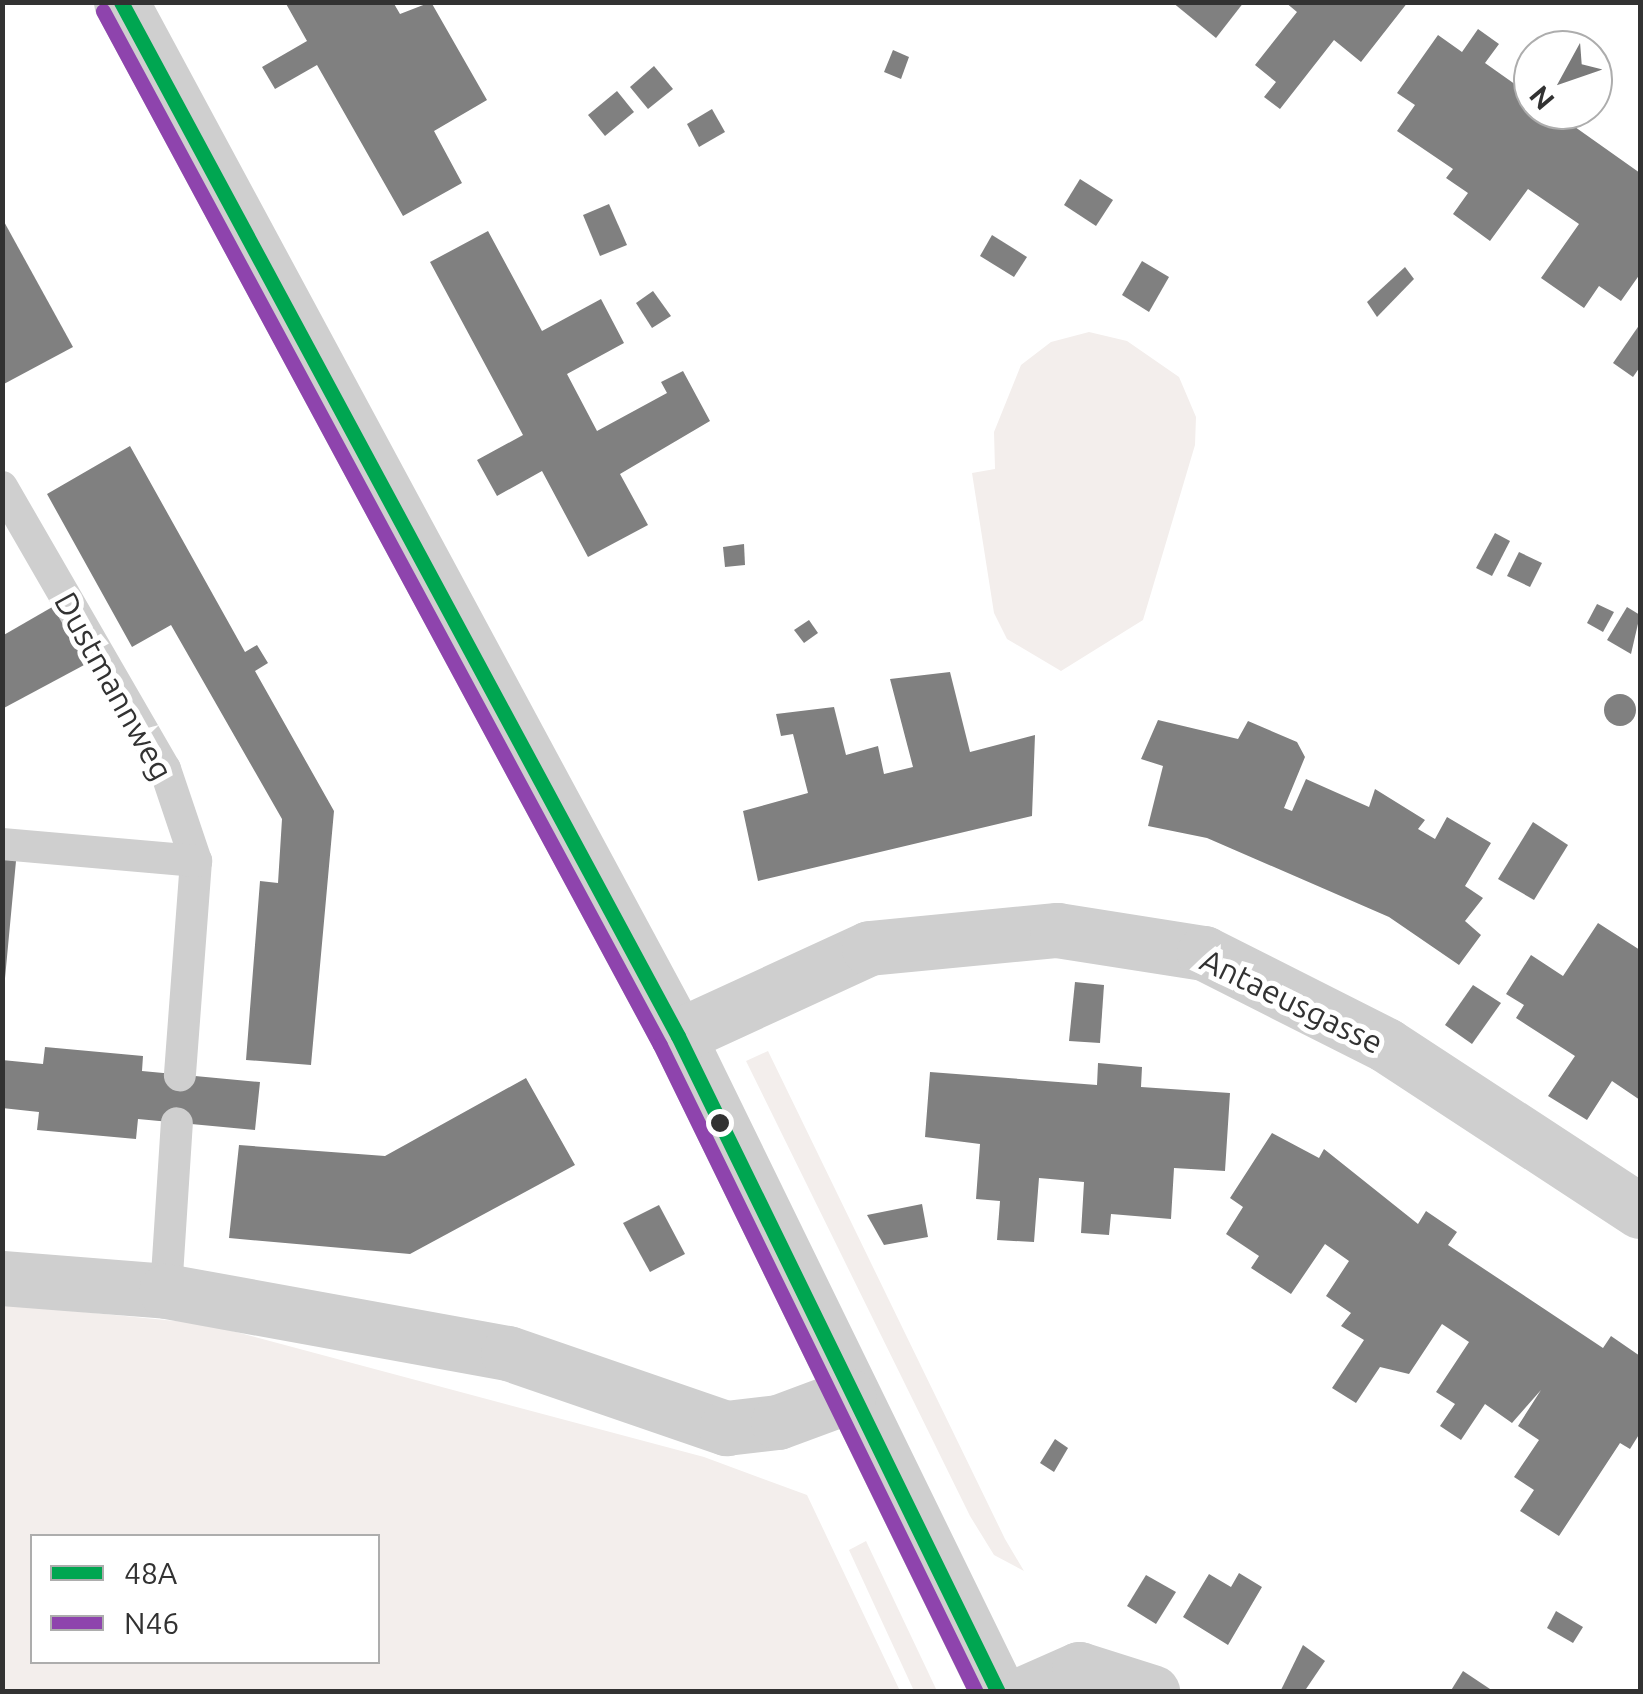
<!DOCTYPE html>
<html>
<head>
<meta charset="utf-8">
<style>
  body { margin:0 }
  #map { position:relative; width:1643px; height:1694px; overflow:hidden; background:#fff; font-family:Ubuntu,sans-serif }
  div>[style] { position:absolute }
  .green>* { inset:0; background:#f3eeec }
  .building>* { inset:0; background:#808080 }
  .round { border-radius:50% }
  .lane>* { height:32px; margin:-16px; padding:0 16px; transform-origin:16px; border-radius:16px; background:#cfcfcf }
  .street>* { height:55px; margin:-27.5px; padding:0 27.5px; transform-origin:27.5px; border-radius:27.5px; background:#cfcfcf }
  .bus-1>* { height:15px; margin:-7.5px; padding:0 7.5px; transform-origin:7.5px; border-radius:7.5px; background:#00a651 }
  .bus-2>* { height:15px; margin:-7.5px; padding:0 7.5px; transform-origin:7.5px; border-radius:7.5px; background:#8e44ad }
  .dots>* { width:28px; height:28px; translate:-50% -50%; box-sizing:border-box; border:5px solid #fff; border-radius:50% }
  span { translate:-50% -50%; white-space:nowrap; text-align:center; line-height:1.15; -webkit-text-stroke:10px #fff; paint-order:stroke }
  .street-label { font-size:32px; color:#323232 }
  .frame { position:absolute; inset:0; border:5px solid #323232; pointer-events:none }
  .legend { position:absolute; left:30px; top:1534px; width:350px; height:130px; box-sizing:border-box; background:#fff; border:2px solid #adadad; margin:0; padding:12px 18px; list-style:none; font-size:30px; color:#323232 }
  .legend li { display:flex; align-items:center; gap:20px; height:50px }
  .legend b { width:50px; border:2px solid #adadad }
  .north { position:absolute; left:1513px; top:30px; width:100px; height:100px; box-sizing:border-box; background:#fff; border:2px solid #adadad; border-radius:50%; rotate:230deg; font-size:28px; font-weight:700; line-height:40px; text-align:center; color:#323232 }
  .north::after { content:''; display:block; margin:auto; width:35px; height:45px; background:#7a7a7a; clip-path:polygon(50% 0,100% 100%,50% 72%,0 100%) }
</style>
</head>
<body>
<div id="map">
  <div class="green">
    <i style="clip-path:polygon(1089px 332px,1127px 341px,1179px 377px,1196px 417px,1195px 445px,1143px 620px,1061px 671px,1007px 639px,994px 613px,972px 473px,995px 469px,994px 432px,1021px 365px,1051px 342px)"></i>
    <i style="clip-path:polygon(768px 1051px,1005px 1539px,1024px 1571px,994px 1555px,970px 1516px,746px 1061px)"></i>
    <i style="clip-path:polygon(evenodd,2px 1304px,206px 1324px,704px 1457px,807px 1495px,900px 1691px,3px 1691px,2px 1304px,32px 1536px,378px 1536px,378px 1662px,32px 1662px,32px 1536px)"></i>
    <i style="clip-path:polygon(866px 1541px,937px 1691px,914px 1691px,849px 1550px)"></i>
  </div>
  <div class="building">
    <i style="clip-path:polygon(285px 2px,393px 2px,400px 14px,431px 2px,487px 100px,434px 131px,462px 183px,403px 216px,317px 65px,275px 89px,262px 67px,307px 41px)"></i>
    <i style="clip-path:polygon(1172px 2px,1244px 2px,1216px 38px)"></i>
    <i style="clip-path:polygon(1285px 2px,1408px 2px,1361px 62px,1334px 40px,1280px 109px,1264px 97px,1276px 82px,1255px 65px,1297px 12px)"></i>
    <i style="clip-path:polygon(1478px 29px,1499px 44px,1485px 63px,1533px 97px,1533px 110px,1551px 110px,1640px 173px,1640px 274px,1621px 301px,1599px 286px,1584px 308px,1541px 278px,1579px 224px,1528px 189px,1490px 241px,1453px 214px,1468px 193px,1446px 178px,1453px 169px,1397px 131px,1415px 105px,1397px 93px,1438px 35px,1462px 52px)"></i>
    <i style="clip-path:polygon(893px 50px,909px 57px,901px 79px,884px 72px)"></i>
    <i style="clip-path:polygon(654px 66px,673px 89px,648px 109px,630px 87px)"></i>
    <i style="clip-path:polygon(617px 91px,634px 112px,605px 136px,588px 115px)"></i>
    <i style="clip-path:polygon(712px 109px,725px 132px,699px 147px,687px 124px)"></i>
    <i style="clip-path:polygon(1080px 179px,1113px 200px,1096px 226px,1064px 205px)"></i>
    <i style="clip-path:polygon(609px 204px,627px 245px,600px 256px,583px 215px)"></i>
    <i style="clip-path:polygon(2px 218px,73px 347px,2px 385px)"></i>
    <i style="clip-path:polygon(488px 231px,542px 331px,601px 299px,624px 343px,567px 374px,597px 431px,667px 393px,661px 382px,683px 371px,710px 421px,620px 474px,648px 525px,588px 557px,542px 471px,497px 496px,477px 460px,523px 435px,430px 262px)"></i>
    <i style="clip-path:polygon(992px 235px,1027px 257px,1014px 277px,980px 256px)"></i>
    <i style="clip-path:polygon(1142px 261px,1169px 277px,1149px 312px,1122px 295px)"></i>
    <i style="clip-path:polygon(1405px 267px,1414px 279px,1377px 317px,1367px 302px)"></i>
    <i style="clip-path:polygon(653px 291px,671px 316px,652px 328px,636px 303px)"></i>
    <i style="clip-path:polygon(1640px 324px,1640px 367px,1633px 377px,1613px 363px)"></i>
    <i style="clip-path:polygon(130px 446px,245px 652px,257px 645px,268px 663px,255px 671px,334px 811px,311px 1065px,246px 1060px,260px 881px,278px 883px,282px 819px,171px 625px,132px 647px,47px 494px)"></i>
    <i style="clip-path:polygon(1495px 533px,1510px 541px,1492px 576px,1476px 568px)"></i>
    <i style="clip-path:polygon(744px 544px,745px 565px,725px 567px,723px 547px)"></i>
    <i style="clip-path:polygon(1519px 552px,1542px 563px,1530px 587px,1507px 576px)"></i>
    <i style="clip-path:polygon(1597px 604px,1614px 612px,1603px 632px,1587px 623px)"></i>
    <i style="clip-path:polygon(54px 606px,86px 664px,2px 709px,2px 636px)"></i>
    <i style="clip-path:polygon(1627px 607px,1640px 615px,1631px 654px,1607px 640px)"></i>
    <i style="clip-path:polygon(809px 620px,818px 633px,804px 643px,794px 630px)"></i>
    <i style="clip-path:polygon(950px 672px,970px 752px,1035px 735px,1032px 816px,758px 881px,743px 811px,808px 793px,793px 734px,781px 736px,776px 714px,834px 707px,846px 755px,878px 746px,884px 774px,913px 767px,890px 679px)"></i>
    <i class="round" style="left:1604px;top:694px;width:32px;height:32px"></i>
    <i style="clip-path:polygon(1158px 720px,1238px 739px,1248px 721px,1297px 742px,1305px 757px,1284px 808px,1292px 811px,1306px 779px,1369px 807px,1375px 789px,1425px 820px,1418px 829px,1435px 839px,1447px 817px,1491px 843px,1465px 886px,1483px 898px,1465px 921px,1481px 935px,1459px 965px,1389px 917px,1207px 838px,1148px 826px,1163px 766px,1141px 759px)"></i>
    <i style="clip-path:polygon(1533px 822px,1568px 845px,1534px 900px,1498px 879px)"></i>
    <i style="clip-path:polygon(2px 859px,16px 861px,5px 978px,2px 978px)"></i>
    <i style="clip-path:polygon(1598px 923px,1640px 950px,1640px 1100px,1612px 1081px,1587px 1120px,1548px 1096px,1575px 1056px,1516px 1018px,1524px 1005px,1506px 994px,1531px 955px,1563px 976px)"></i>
    <i style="clip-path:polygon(1075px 982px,1104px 985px,1100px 1043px,1069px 1041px)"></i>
    <i style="clip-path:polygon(1473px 985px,1501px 1003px,1472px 1044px,1445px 1025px)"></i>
    <i style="clip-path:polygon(45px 1047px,143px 1056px,142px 1071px,260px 1082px,255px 1130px,138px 1119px,136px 1139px,37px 1130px,39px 1112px,2px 1108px,2px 1060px,43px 1064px)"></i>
    <i style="clip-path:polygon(1098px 1063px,1142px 1067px,1141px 1087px,1230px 1093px,1225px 1171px,1174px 1168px,1171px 1219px,1111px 1214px,1109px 1235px,1081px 1233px,1084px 1182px,1039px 1178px,1034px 1242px,997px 1240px,1000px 1201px,976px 1199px,980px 1144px,925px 1137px,930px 1072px,1097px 1085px)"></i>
    <i style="clip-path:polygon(526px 1078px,575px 1165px,410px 1254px,229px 1238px,239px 1145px,385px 1156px)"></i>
    <i style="clip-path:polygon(1272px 1133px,1319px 1158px,1324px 1149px,1418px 1224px,1426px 1211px,1457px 1232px,1448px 1245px,1603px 1348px,1611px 1336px,1640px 1356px,1640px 1433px,1630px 1449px,1620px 1443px,1559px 1536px,1520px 1511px,1534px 1490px,1514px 1477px,1539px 1440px,1518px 1426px,1541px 1390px,1512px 1423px,1485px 1404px,1461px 1440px,1440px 1426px,1455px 1404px,1436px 1392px,1469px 1342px,1442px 1324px,1409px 1374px,1380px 1367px,1356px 1403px,1332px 1388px,1364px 1340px,1341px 1326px,1351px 1313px,1326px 1296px,1349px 1261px,1325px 1244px,1291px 1294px,1251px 1268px,1259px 1256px,1226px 1234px,1243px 1207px,1230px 1198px)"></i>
    <i style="clip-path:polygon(922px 1204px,928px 1237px,884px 1245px,867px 1215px)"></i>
    <i style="clip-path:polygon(659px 1205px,685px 1254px,650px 1272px,623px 1223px)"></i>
    <i style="clip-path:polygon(1055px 1439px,1068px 1448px,1054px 1472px,1040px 1463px)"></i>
    <i style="clip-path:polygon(1239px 1573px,1262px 1587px,1228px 1645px,1183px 1617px,1209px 1574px,1231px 1587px)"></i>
    <i style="clip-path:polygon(1146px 1575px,1176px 1592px,1156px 1624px,1127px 1606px)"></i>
    <i style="clip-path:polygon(1556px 1611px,1583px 1627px,1573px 1643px,1547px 1628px)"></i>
    <i style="clip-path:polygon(1303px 1645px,1325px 1661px,1304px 1692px,1280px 1692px)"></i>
    <i style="clip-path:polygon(1463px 1671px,1490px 1689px,1488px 1692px,1450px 1692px)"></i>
  </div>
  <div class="lane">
    <i style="left:2px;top:487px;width:326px;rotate:60deg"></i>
    <i style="left:165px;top:769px;width:97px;rotate:71.4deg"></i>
    <i style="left:196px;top:861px;width:215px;rotate:94.3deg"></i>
    <i style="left:2px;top:844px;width:195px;rotate:5deg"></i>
    <i style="left:166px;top:1291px;width:168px;rotate:-86.3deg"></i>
  </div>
  <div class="street">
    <i style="left:121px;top:2px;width:1174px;rotate:61.69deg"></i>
    <i style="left:678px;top:1036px;width:730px;rotate:64deg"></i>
    <i style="left:678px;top:1036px;width:210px;rotate:-24.7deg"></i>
    <i style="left:869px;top:948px;width:189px;rotate:-5.5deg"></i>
    <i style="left:1057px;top:930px;width:149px;rotate:8.9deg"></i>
    <i style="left:1204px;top:953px;width:204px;rotate:26.8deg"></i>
    <i style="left:1386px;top:1045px;width:303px;rotate:33.2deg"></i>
    <i style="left:2px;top:1278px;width:165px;rotate:4.5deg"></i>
    <i style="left:166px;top:1291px;width:348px;rotate:10.3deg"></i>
    <i style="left:508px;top:1353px;width:231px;rotate:19deg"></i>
    <i style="left:726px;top:1428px;width:52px;rotate:-6.6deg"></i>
    <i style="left:778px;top:1422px;width:75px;rotate:-20.4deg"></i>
    <i style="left:1027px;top:1692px;width:57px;rotate:-23.9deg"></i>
    <i style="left:1079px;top:1669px;width:77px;rotate:17.5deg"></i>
  </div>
  <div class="bus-1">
    <i style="left:121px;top:2px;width:1174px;rotate:61.69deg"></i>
    <i style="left:678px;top:1036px;width:730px;rotate:64deg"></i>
  </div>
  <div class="bus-2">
    <i style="left:103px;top:11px;width:1174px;rotate:61.69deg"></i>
    <i style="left:660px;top:1045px;width:720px;rotate:63.97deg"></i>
  </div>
  <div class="dots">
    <i style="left:720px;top:1123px;background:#323232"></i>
  </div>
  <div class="street-label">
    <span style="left:114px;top:686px;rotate:61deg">Dustmannweg</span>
    <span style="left:1292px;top:1001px;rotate:26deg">Antaeusgasse</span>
  </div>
  <div class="frame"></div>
  <ul class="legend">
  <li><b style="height:12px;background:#00a651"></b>48A</li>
  <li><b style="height:12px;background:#8e44ad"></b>N46</li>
  </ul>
  <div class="north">N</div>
</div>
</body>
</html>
